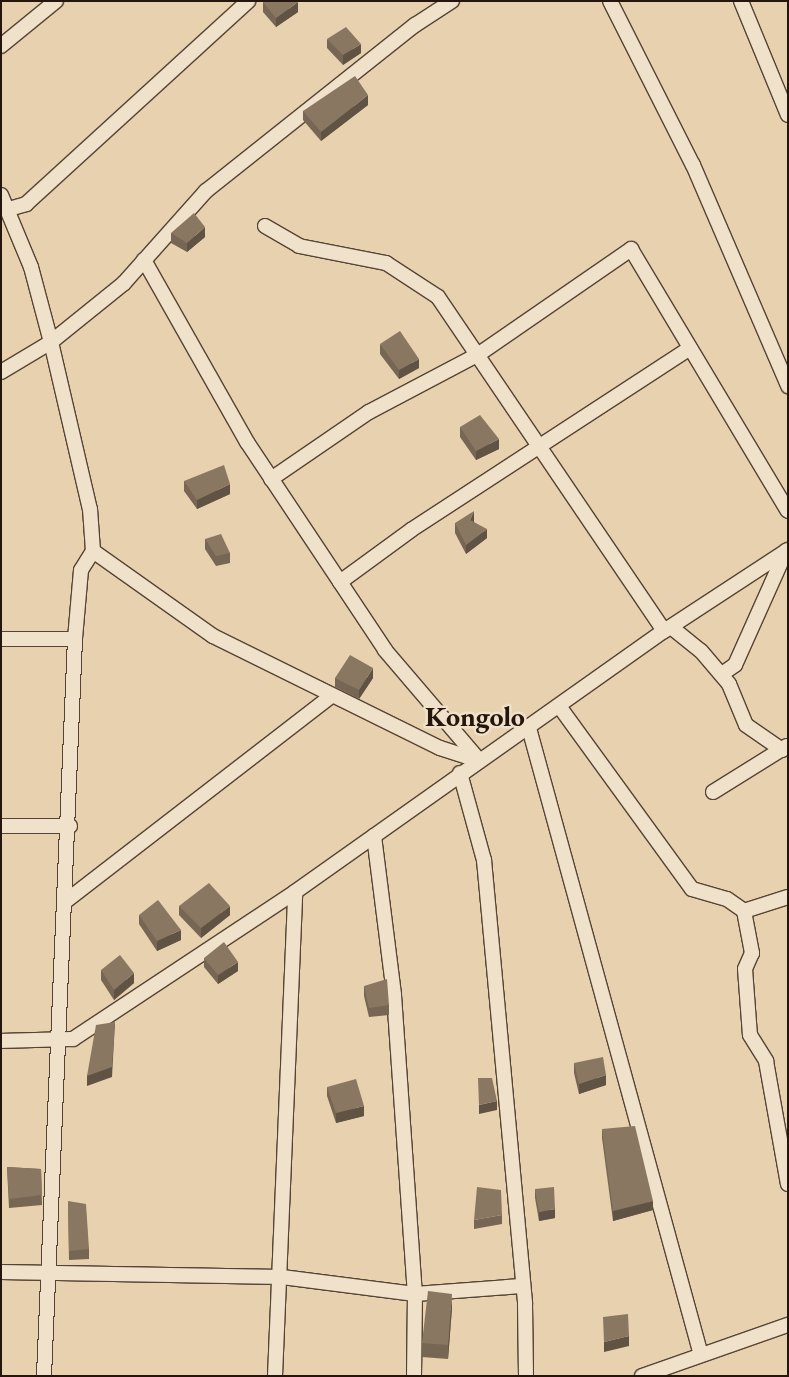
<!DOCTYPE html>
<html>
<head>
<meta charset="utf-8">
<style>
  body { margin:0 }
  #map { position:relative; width:789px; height:1377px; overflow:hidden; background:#e8d1ae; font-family:"EB Garamond",serif }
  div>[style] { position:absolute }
  .roads { filter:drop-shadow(1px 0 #554435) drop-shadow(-1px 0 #554435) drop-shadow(0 1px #554435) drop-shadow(0 -1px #554435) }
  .minor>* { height:14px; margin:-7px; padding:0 7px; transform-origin:7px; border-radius:7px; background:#f0e1ca }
  .wall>* { inset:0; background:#776653 }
  .shaded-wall>* { inset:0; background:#615344 }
  .building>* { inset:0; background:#8a7761 }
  span { translate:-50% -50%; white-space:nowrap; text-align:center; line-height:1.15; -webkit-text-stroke:5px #f0e1ca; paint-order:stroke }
  .town-label { font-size:28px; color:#24150d; font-weight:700 }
  .frame { position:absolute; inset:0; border:2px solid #24150d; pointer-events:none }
</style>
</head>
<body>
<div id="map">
  <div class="roads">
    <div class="minor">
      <i style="left:610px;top:1px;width:184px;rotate:63.2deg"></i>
      <i style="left:693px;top:165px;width:241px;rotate:66.7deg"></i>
      <i style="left:741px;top:1px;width:123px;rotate:67.6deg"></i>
      <i style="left:1px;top:46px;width:71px;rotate:-39.3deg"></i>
      <i style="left:1px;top:195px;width:78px;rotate:67.4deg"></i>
      <i style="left:31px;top:267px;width:78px;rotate:75.1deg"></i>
      <i style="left:51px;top:342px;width:171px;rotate:76.9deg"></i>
      <i style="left:90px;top:509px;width:42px;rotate:85.9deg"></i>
      <i style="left:93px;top:551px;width:22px;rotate:122deg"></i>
      <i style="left:81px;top:570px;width:69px;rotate:95deg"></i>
      <i style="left:75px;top:639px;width:738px;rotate:92.41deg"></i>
      <i style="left:9px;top:209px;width:18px;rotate:-16deg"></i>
      <i style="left:26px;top:204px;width:301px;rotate:-42.4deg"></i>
      <i style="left:265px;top:226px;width:39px;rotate:30deg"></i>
      <i style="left:299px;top:246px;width:89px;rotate:11.1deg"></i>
      <i style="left:386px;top:263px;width:62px;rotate:33.2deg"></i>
      <i style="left:438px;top:297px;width:403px;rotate:55.9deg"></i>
      <i style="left:144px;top:260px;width:209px;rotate:60.5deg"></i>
      <i style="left:247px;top:442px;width:250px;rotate:56.4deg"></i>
      <i style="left:385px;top:650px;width:145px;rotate:49.5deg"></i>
      <i style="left:1px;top:372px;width:58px;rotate:-31deg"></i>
      <i style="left:51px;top:342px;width:94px;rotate:-38.9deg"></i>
      <i style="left:124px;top:283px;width:123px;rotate:-48.3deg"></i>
      <i style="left:206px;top:191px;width:267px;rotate:-38.5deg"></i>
      <i style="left:415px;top:25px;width:44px;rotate:-33deg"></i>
      <i style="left:271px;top:479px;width:119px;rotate:-34.4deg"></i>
      <i style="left:369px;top:412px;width:124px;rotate:-27.8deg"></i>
      <i style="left:479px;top:354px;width:185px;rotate:-34.6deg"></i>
      <i style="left:631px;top:249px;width:305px;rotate:59.1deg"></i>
      <i style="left:93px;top:551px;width:147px;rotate:35.3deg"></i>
      <i style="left:213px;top:636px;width:253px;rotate:26.3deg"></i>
      <i style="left:440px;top:748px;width:40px;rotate:18deg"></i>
      <i style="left:340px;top:582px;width:88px;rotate:-36.2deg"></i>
      <i style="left:411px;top:530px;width:333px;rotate:-33.1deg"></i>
      <i style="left:671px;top:627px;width:38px;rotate:39deg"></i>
      <i style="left:701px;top:651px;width:43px;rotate:49.7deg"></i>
      <i style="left:729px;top:684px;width:44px;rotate:67.5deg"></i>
      <i style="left:746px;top:725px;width:44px;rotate:34.8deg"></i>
      <i style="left:1px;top:639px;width:74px"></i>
      <i style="left:722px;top:674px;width:16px;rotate:-35deg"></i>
      <i style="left:735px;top:665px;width:125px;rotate:-65.9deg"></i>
      <i style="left:559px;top:706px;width:226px;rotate:54deg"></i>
      <i style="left:692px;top:889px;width:36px;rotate:16deg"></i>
      <i style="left:727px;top:899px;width:21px;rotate:35deg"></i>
      <i style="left:744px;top:911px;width:43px;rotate:79.2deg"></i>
      <i style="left:752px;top:953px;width:17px;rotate:114deg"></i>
      <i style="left:745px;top:969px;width:66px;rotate:85.7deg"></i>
      <i style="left:750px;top:1035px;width:31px;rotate:58deg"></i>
      <i style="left:766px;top:1061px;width:125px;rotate:79.9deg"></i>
      <i style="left:529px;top:728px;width:650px;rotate:74.66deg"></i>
      <i style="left:460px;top:773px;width:90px;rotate:74.6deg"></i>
      <i style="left:484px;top:860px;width:446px;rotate:84.7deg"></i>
      <i style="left:525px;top:1304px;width:72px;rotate:89.2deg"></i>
      <i style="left:713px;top:792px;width:87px;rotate:-31.9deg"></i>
      <i style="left:1px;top:826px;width:69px"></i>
      <i style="left:374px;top:836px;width:160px;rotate:82.8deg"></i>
      <i style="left:394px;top:995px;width:300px;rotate:86deg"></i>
      <i style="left:415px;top:1294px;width:82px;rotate:90.7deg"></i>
      <i style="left:66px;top:901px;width:334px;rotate:-37.7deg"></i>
      <i style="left:744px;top:911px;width:46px;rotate:-17.7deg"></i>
      <i style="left:1px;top:1041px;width:72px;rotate:-1.6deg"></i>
      <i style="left:73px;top:1039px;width:266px;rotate:-33.5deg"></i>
      <i style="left:295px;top:892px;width:452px;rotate:-35.3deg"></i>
      <i style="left:664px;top:631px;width:148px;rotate:-33.2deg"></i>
      <i style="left:1px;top:1272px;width:281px;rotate:1deg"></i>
      <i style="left:282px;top:1277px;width:134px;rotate:7.3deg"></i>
      <i style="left:415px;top:1294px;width:106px;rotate:-4.3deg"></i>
      <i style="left:275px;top:1376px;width:484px;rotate:-87.6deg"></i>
      <i style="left:642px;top:1376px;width:155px;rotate:-19.3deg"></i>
    </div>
  </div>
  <div class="wall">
    <i style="clip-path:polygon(263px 2px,298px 12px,276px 27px,263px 12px)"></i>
    <i style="clip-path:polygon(327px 39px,361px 53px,343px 65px,327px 48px)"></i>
    <i style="clip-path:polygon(368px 105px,321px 141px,303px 120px,303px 111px)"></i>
    <i style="clip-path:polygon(171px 233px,205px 237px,187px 252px,171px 243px)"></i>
    <i style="clip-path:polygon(380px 344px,419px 368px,399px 379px,380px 354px)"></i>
    <i style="clip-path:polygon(460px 427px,499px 449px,476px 460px,460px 437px)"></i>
    <i style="clip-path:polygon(184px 481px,230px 494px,197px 509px,184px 491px)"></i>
    <i style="clip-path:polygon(474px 521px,474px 522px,487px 538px,466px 554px,455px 533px,455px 523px)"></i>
    <i style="clip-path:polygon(205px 539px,230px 553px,230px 563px,216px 566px,205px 549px)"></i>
    <i style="clip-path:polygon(335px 678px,373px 678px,359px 699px,335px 687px)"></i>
    <i style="clip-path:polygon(179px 906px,230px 915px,201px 938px,179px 915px)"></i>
    <i style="clip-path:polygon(139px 915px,181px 940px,157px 951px,139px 924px)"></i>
    <i style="clip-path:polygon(204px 958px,238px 971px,218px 984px,204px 967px)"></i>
    <i style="clip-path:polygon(101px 970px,134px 983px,114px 1000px,101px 980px)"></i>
    <i style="clip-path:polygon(364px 986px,389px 1005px,389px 1015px,369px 1017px,364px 996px)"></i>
    <i style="clip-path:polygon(574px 1063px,606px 1085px,579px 1094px,574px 1073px)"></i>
    <i style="clip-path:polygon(327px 1087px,364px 1116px,336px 1123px,327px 1096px)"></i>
    <i style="clip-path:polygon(602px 1129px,653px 1210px,613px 1221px,602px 1138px)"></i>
    <i style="clip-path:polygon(7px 1167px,41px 1169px,42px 1205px,9px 1208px)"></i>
    <i style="clip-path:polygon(535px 1189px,555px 1218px,539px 1221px,535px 1198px)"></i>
    <i style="clip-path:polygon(68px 1201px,89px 1249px,89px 1259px,69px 1260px)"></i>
    <i style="clip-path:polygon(502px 1215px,502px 1224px,474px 1229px,474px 1220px)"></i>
    <i style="clip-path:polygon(452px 1308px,448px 1359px,422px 1357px,422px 1343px)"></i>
  </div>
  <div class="shaded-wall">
    <i style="clip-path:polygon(298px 2px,298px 12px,276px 27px,276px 18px)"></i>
    <i style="clip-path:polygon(361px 44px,361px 53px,343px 65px,343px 55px)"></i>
    <i style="clip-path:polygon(368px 95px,368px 105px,321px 141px,321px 132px)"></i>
    <i style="clip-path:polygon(205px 227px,205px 237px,187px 252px,187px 243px)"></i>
    <i style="clip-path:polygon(419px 359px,419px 368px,399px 379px,399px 370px)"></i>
    <i style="clip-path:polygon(499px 439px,499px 449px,476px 460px,476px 451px)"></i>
    <i style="clip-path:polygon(230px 484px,230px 494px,197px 509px,197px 500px)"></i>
    <i style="clip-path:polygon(474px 511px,474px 521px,470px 530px,470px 520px)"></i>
    <i style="clip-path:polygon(487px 529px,487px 538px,466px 554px,466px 545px)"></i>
    <i style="clip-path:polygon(373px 668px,373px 678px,359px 699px,359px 690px)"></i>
    <i style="clip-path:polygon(230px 906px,230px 915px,201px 938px,201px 928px)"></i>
    <i style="clip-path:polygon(181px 930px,181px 940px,157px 951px,157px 941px)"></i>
    <i style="clip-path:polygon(238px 962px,238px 971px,218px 984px,218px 975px)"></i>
    <i style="clip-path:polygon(134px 973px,134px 983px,114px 1000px,114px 990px)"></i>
    <i style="clip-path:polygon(115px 1022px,112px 1077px,87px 1086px,87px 1076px)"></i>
    <i style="clip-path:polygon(606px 1075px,606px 1085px,579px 1094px,579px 1084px)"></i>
    <i style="clip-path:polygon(497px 1101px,497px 1110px,479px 1114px,479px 1105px)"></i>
    <i style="clip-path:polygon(364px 1106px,364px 1116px,336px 1123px,336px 1113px)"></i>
    <i style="clip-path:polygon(653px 1201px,653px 1210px,613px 1221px,613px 1211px)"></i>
    <i style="clip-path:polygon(555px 1209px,555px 1218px,539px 1221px,539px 1212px)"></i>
    <i style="clip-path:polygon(452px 1294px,452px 1308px,448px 1359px,448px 1345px)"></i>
    <i style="clip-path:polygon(629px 1336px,629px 1346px,604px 1352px,604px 1342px)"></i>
  </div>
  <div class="building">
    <i style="clip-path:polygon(264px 1px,298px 1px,298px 2px,276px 18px,263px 2px)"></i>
    <i style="clip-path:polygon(346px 27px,361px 44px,343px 55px,327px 39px)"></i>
    <i style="clip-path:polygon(355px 76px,368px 95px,321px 132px,303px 111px)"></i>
    <i style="clip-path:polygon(194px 213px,205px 227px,187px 243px,171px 233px)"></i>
    <i style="clip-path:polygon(400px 331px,419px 359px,399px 370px,380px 344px)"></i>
    <i style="clip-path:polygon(480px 415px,499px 439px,476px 451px,460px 427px)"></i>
    <i style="clip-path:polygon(224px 465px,230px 484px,197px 500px,184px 481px)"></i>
    <i style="clip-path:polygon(474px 511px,470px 520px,487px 529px,466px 545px,455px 523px)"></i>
    <i style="clip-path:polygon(221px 534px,230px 553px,216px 556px,205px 539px)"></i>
    <i style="clip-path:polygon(350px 655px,373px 668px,359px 690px,335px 678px)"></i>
    <i style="clip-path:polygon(209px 883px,230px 906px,201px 928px,179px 906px)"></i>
    <i style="clip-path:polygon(158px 900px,181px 930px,157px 941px,139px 915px)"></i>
    <i style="clip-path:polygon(224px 942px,238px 962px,218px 975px,204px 958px)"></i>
    <i style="clip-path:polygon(120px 955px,134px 973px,114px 990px,101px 970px)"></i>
    <i style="clip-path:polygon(387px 979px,389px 1005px,369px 1008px,364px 986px)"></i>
    <i style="clip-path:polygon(115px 1022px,112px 1067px,87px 1076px,96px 1025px)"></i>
    <i style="clip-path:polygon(603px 1057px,606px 1075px,579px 1084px,574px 1063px)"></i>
    <i style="clip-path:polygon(478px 1078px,492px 1078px,497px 1101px,479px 1105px)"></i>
    <i style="clip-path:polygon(356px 1079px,364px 1106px,336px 1113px,327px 1087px)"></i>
    <i style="clip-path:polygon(635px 1126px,653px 1201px,613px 1211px,602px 1129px)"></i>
    <i style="clip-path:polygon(7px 1167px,41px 1169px,42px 1195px,9px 1199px)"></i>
    <i style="clip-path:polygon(477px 1187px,501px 1190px,502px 1215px,474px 1220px)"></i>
    <i style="clip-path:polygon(554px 1187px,555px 1209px,539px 1212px,535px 1189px)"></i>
    <i style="clip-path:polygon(68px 1201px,86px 1204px,89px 1249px,69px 1251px)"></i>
    <i style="clip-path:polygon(428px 1291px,452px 1294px,448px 1345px,422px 1343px)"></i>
    <i style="clip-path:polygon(628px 1314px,629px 1336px,604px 1342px,603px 1317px)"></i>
  </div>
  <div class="town-label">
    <span style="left:475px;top:716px">Kongolo</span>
  </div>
  <div class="frame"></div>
</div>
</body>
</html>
